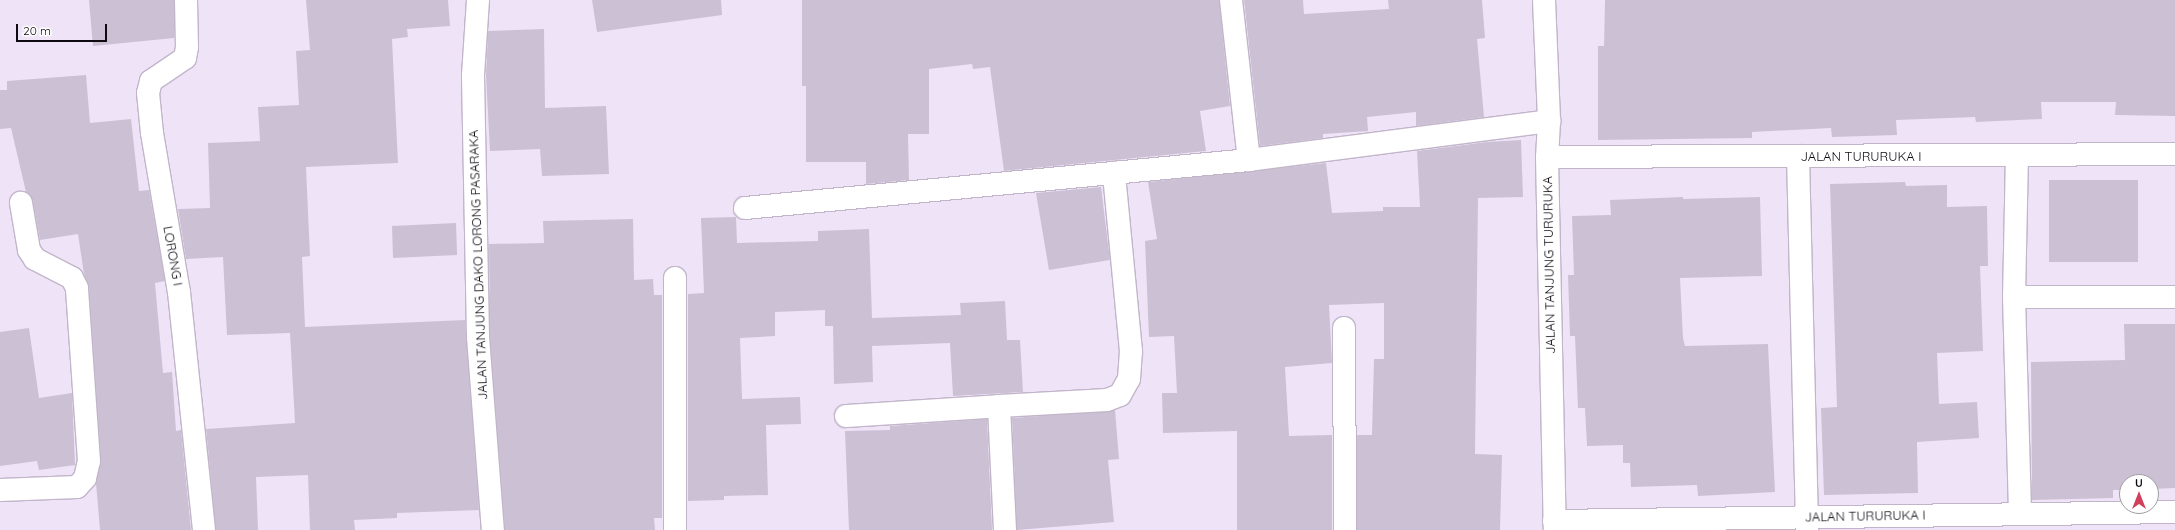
<!DOCTYPE html>
<html>
<head>
<meta charset="utf-8">
<style>
  body { margin:0 }
  #map { position:relative; width:2175px; height:530px; overflow:hidden; background:#efe3f8; font-family:Quicksand,sans-serif }
  div>[style] { position:absolute }
  .building>* { inset:0; background:#ccc0d5 }
  .roads { filter:drop-shadow(1px 0 #c2b5ca) drop-shadow(-1px 0 #c2b5ca) drop-shadow(0 1px #c2b5ca) drop-shadow(0 -1px #c2b5ca) }
  .minor>* { height:22px; margin:-11px; padding:0 11px; transform-origin:11px; border-radius:11px; background:#fff }
  span { translate:-50% -50%; white-space:nowrap; text-align:center; line-height:1.15; -webkit-text-stroke:4px #fff; paint-order:stroke }
  .street-label { font-size:13px; color:#0e0a11 }
  .north { position:absolute; left:2119px; top:474px; width:40px; height:40px; box-sizing:border-box; background:#fff; border:1px solid #9f9da0; border-radius:50%; rotate:0deg; font-size:11px; font-weight:700; line-height:16px; text-align:center; color:#0e0a11 }
  .north::after { content:''; display:block; margin:auto; width:14px; height:18px; background:#d0405b; clip-path:polygon(50% 0,100% 100%,50% 72%,0 100%) }
  .scale { position:absolute; left:16px; top:24px; width:91px; height:18px; box-sizing:border-box; border:2px solid #0e0a11; border-top:0; padding-left:5px; font-size:12px; line-height:14px; white-space:nowrap; color:#0e0a11; -webkit-text-stroke:3px #fff; paint-order:stroke }
</style>
</head>
<body>
<div id="map">
  <div class="building">
    <i style="clip-path:polygon(89px 0,174px 0,174px 38px,93px 46px)"></i>
    <i style="clip-path:polygon(306px 0,448px 0,450px 26px,407px 29px,408px 37px,392px 39px,398px 163px,306px 167px,310px 256px,302px 257px,305px 327px,465px 320px,479px 510px,397px 513px,397px 518px,354px 520px,355px 530px,310px 530px,308px 475px,256px 477px,258px 530px,216px 530px,206px 429px,295px 423px,290px 333px,227px 335px,223px 257px,186px 259px,178px 209px,210px 208px,208px 143px,260px 141px,258px 107px,299px 105px,296px 51px,310px 50px)"></i>
    <i style="clip-path:polygon(592px 0,721px 0,722px 15px,597px 32px)"></i>
    <i style="clip-path:polygon(802px 0,1219px 0,1230px 106px,1200px 111px,1206px 151px,1004px 171px,990px 67px,973px 69px,972px 64px,929px 69px,929px 134px,908px 134px,909px 180px,866px 184px,866px 162px,806px 162px,806px 86px,802px 86px)"></i>
    <i style="clip-path:polygon(1244px 0,1303px 0,1304px 14px,1389px 9px,1388px 0,1482px 0,1485px 38px,1477px 39px,1484px 117px,1416px 126px,1416px 112px,1367px 117px,1368px 131px,1323px 134px,1323px 138px,1260px 146px)"></i>
    <i style="clip-path:polygon(1605px 0,2175px 0,2175px 116px,2115px 115px,2116px 102px,2041px 102px,2042px 119px,1976px 122px,1975px 117px,1896px 120px,1897px 135px,1832px 137px,1831px 128px,1752px 132px,1752px 138px,1598px 140px,1598px 46px,1604px 46px)"></i>
    <i style="clip-path:polygon(544px 29px,545px 108px,606px 106px,609px 174px,542px 176px,540px 149px,490px 151px,486px 76px,488px 31px)"></i>
    <i style="clip-path:polygon(86px 75px,90px 123px,131px 119px,139px 191px,149px 190px,165px 281px,155px 283px,163px 373px,172px 372px,176px 431px,181px 430px,191px 530px,100px 530px,96px 483px,101px 460px,89px 287px,84px 274px,78px 234px,40px 240px,33px 201px,26px 192px,11px 128px,0 129px,0 90px,7px 90px,7px 81px)"></i>
    <i style="clip-path:polygon(1521px 140px,1523px 197px,1478px 198px,1475px 454px,1502px 455px,1500px 530px,1357px 530px,1357px 435px,1372px 435px,1374px 359px,1384px 359px,1384px 303px,1329px 305px,1332px 363px,1285px 367px,1289px 436px,1332px 435px,1332px 530px,1237px 530px,1237px 431px,1163px 433px,1162px 393px,1177px 393px,1174px 336px,1149px 337px,1145px 241px,1157px 239px,1148px 182px,1326px 163px,1332px 213px,1383px 211px,1383px 207px,1420px 207px,1417px 151px,1487px 142px)"></i>
    <i style="clip-path:polygon(2049px 180px,2138px 180px,2138px 262px,2049px 262px)"></i>
    <i style="clip-path:polygon(1905px 182px,1906px 186px,1947px 185px,1947px 207px,1987px 206px,1988px 266px,1980px 266px,1983px 351px,1937px 353px,1939px 404px,1977px 402px,1979px 438px,1917px 442px,1918px 493px,1824px 495px,1821px 408px,1837px 407px,1830px 184px)"></i>
    <i style="clip-path:polygon(1101px 187px,1110px 260px,1049px 270px,1036px 193px)"></i>
    <i style="clip-path:polygon(1683px 197px,1683px 199px,1760px 197px,1762px 276px,1680px 278px,1683px 338px,1685px 346px,1768px 344px,1775px 492px,1698px 496px,1697px 485px,1631px 487px,1630px 463px,1623px 463px,1623px 445px,1587px 446px,1585px 408px,1578px 408px,1575px 336px,1570px 336px,1568px 275px,1574px 275px,1572px 216px,1611px 215px,1610px 200px)"></i>
    <i style="clip-path:polygon(736px 217px,737px 243px,818px 241px,818px 231px,869px 229px,872px 318px,961px 315px,960px 303px,1005px 301px,1007px 340px,1020px 340px,1023px 392px,953px 396px,950px 343px,872px 346px,873px 382px,834px 384px,833px 326px,825px 326px,825px 310px,775px 312px,775px 336px,740px 338px,742px 399px,800px 397px,801px 424px,766px 425px,768px 495px,724px 496px,724px 500px,688px 501px,688px 294px,704px 293px,701px 218px)"></i>
    <i style="clip-path:polygon(633px 219px,634px 280px,653px 279px,654px 295px,662px 295px,662px 518px,654px 518px,655px 530px,505px 530px,490px 336px,489px 244px,544px 243px,543px 221px)"></i>
    <i style="clip-path:polygon(456px 223px,457px 255px,393px 258px,392px 226px)"></i>
    <i style="clip-path:polygon(2124px 324px,2175px 324px,2175px 488px,2151px 489px,2151px 482px,2127px 482px,2127px 490px,2113px 490px,2113px 498px,2032px 500px,2031px 362px,2125px 360px)"></i>
    <i style="clip-path:polygon(29px 328px,39px 398px,72px 393px,75px 465px,39px 470px,37px 461px,0 466px,0 332px)"></i>
    <i style="clip-path:polygon(1115px 410px,1119px 459px,1108px 460px,1114px 522px,1017px 530px,1012px 418px)"></i>
    <i style="clip-path:polygon(987px 419px,992px 530px,849px 530px,845px 431px,890px 430px,890px 426px)"></i>
  </div>
  <div class="roads">
    <div class="minor">
      <i style="left:186px;top:0;width:47px;rotate:88.8deg"></i>
      <i style="left:187px;top:47px;width:11px;rotate:100deg"></i>
      <i style="left:185px;top:58px;width:41px;rotate:145.9deg"></i>
      <i style="left:151px;top:81px;width:12px;rotate:104deg"></i>
      <i style="left:148px;top:93px;width:40px;rotate:84.3deg"></i>
      <i style="left:152px;top:133px;width:161px;rotate:80.4deg"></i>
      <i style="left:179px;top:292px;width:239px;rotate:84deg"></i>
      <i style="left:478px;top:0;width:76px;rotate:93.8deg"></i>
      <i style="left:473px;top:76px;width:261px;rotate:88.9deg"></i>
      <i style="left:478px;top:337px;width:194px;rotate:85.6deg"></i>
      <i style="left:1231px;top:0;width:161px;rotate:83.6deg"></i>
      <i style="left:1544px;top:0;width:121px;rotate:87.6deg"></i>
      <i style="left:1549px;top:121px;width:36px;rotate:93deg"></i>
      <i style="left:1547px;top:157px;width:373px;rotate:88.8deg"></i>
      <i style="left:2017px;top:155px;width:142px;rotate:91.2deg"></i>
      <i style="left:2014px;top:297px;width:216px;rotate:88.4deg"></i>
      <i style="left:1798px;top:156px;width:374px;rotate:88.6deg"></i>
      <i style="left:1547px;top:157px;width:628px;rotate:-0.27deg"></i>
      <i style="left:745px;top:208px;width:506px;rotate:-5.44deg"></i>
      <i style="left:1249px;top:160px;width:303px;rotate:-7.4deg"></i>
      <i style="left:675px;top:278px;width:252px;rotate:90deg"></i>
      <i style="left:2014px;top:297px;width:161px"></i>
      <i style="left:1344px;top:328px;width:202px;rotate:89.7deg"></i>
      <i style="left:846px;top:416px;width:153px;rotate:-3.7deg"></i>
      <i style="left:0;top:490px;width:77px;rotate:-2.2deg"></i>
      <i style="left:77px;top:487px;width:12px;rotate:-48deg"></i>
      <i style="left:85px;top:478px;width:17px;rotate:-77deg"></i>
      <i style="left:89px;top:461px;width:173px;rotate:-94deg"></i>
      <i style="left:77px;top:288px;width:11px;rotate:-117deg"></i>
      <i style="left:72px;top:278px;width:42px;rotate:-152.8deg"></i>
      <i style="left:35px;top:259px;width:11px;rotate:-124deg"></i>
      <i style="left:29px;top:250px;width:48px;rotate:-99.7deg"></i>
      <i style="left:1554px;top:521px;width:621px;rotate:-0.83deg"></i>
      <i style="left:1005px;top:530px;width:124px;rotate:-92.8deg"></i>
      <i style="left:999px;top:406px;width:108px;rotate:-3.2deg"></i>
      <i style="left:1107px;top:400px;width:14px;rotate:-21deg"></i>
      <i style="left:1120px;top:395px;width:18px;rotate:-61deg"></i>
      <i style="left:1129px;top:379px;width:28px;rotate:-86deg"></i>
      <i style="left:1131px;top:351px;width:179px;rotate:-95.5deg"></i>
    </div>
  </div>
  <div class="street-label">
    <span style="left:1861px;top:156px">JALAN TURURUKA I</span>
    <span style="left:173px;top:256px;rotate:80deg">LORONG I</span>
    <span style="left:478px;top:265px;rotate:-92deg">JALAN TANJUNG DAKO LORONG PASARAKA</span>
    <span style="left:1549px;top:265px;rotate:-91deg">JALAN TANJUNG TURURUKA</span>
    <span style="left:1865px;top:516px;rotate:-1deg">JALAN TURURUKA I</span>
  </div>
  <div class="north">U</div>
  <div class="scale">20 m</div>
</div>
</body>
</html>
